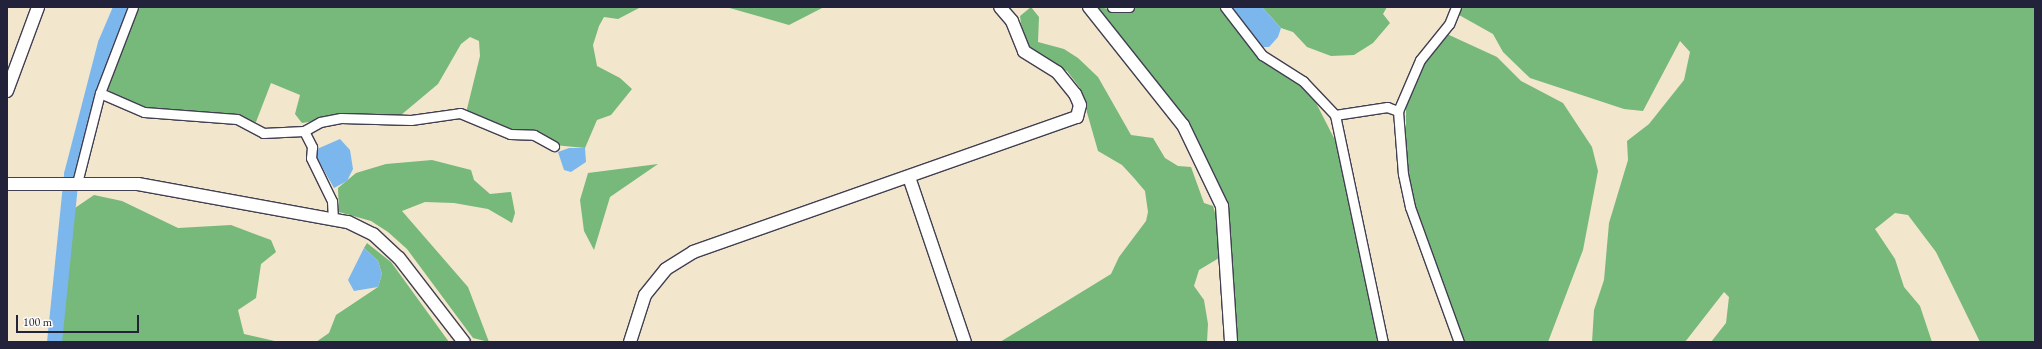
<!DOCTYPE html>
<html>
<head>
<meta charset="utf-8">
<style>
  body { margin:0 }
  #map { position:relative; width:2042px; height:349px; overflow:hidden; background:#f2e6cd; font-family:"EB Garamond",serif }
  div>[style] { position:absolute }
  .forest>* { inset:0; background:#77b87b }
  .water>* { inset:0; background:#7bb7ed }
  .river>* { height:15px; margin:-7.5px; padding:0 7.5px; transform-origin:7.5px; border-radius:7.5px; background:#7bb7ed }
  .roads { filter:drop-shadow(1px 0 #413f51) drop-shadow(-1px 0 #413f51) drop-shadow(0 1px #413f51) drop-shadow(0 -1px #413f51) }
  .street>* { height:9px; margin:-4.5px; padding:0 4.5px; transform-origin:4.5px; border-radius:4.5px; background:#fff }
  .secondary>* { height:12px; margin:-6px; padding:0 6px; transform-origin:6px; border-radius:6px; background:#fff }
  span { translate:-50% -50%; white-space:nowrap; text-align:center; line-height:1.15; -webkit-text-stroke:3.5px #fdfcf7; paint-order:stroke }
  .frame { position:absolute; inset:0; border:8px solid #22223b; pointer-events:none }
  .scale { position:absolute; left:16px; top:315px; width:123px; height:18px; box-sizing:border-box; border:2px solid #22223b; border-top:0; padding-left:5px; font-size:12px; line-height:14px; white-space:nowrap; color:#22223b; -webkit-text-stroke:3px #fdfcf7; paint-order:stroke }
</style>
</head>
<body>
<div id="map">
  <div class="forest">
    <i style="clip-path:polygon(140px 7px,641px 7px,618px 19px,604px 17px,599px 26px,593px 45px,597px 66px,620px 78px,632px 89px,611px 115px,597px 120px,585px 148px,554px 145px,466px 113px,480px 56px,479px 41px,470px 37px,461px 44px,438px 84px,401px 115px,360px 114px,302px 123px,295px 114px,300px 95px,271px 83px,256px 122px,150px 111px,117px 98px,106px 88px,118px 47px)"></i>
    <i style="clip-path:polygon(726px 7px,824px 7px,789px 25px)"></i>
    <i style="clip-path:polygon(1031px 7px,1039px 17px,1038px 42px,1064px 49px,1078px 58px,1098px 77px,1131px 135px,1153px 138px,1165px 158px,1178px 166px,1191px 167px,1204px 203px,1213px 206px,1220px 230px,1219px 258px,1199px 270px,1194px 286px,1204px 300px,1208px 324px,1207px 342px,1000px 342px,1111px 274px,1119px 257px,1146px 221px,1148px 212px,1145px 191px,1134px 178px,1122px 165px,1098px 151px,1080px 88px,1067px 71px,1041px 62px,1024px 46px,1020px 16px)"></i>
    <i style="clip-path:polygon(1099px 7px,1128px 13px,1135px 7px,1220px 7px,1257px 57px,1302px 86px,1314px 99px,1335px 140px,1367px 273px,1378px 342px,1233px 342px,1226px 222px,1208px 164px,1098px 11px)"></i>
    <i style="clip-path:polygon(1262px 7px,1387px 7px,1383px 14px,1390px 23px,1373px 43px,1354px 55px,1331px 56px,1307px 47px,1293px 32px,1281px 28px)"></i>
    <i style="clip-path:polygon(1461px 7px,2035px 7px,2035px 342px,1980px 342px,1936px 252px,1908px 215px,1895px 213px,1875px 229px,1895px 259px,1904px 287px,1920px 306px,1932px 342px,1711px 342px,1726px 323px,1729px 297px,1724px 292px,1685px 342px,1592px 342px,1594px 310px,1604px 280px,1609px 223px,1628px 160px,1627px 141px,1649px 124px,1684px 80px,1690px 52px,1680px 41px,1643px 111px,1624px 109px,1530px 78px,1503px 52px,1493px 34px,1459px 15px)"></i>
    <i style="clip-path:polygon(1447px 34px,1497px 57px,1521px 81px,1563px 103px,1592px 147px,1598px 171px,1583px 250px,1548px 342px,1463px 342px,1414px 207px,1406px 172px,1406px 103px,1423px 65px)"></i>
    <i style="clip-path:polygon(432px 160px,471px 170px,474px 180px,490px 194px,511px 192px,515px 213px,512px 223px,488px 209px,454px 203px,425px 202px,402px 211px,468px 287px,489px 342px,473px 338px,407px 249px,388px 232px,371px 221px,339px 212px,338px 188px,356px 173px,386px 164px)"></i>
    <i style="clip-path:polygon(658px 164px,610px 197px,594px 250px,584px 231px,580px 200px,588px 173px)"></i>
    <i style="clip-path:polygon(94px 195px,122px 201px,178px 228px,231px 225px,271px 240px,276px 252px,261px 264px,256px 298px,238px 310px,244px 334px,279px 342px,56px 342px,66px 219px,72px 210px)"></i>
    <i style="clip-path:polygon(367px 243px,391px 262px,449px 342px,316px 342px,329px 333px,336px 315px,378px 287px,382px 274px,378px 261px,364px 248px)"></i>
  </div>
  <div class="water">
    <i style="clip-path:polygon(1231px 7px,1262px 7px,1281px 28px,1278px 37px,1269px 47px,1263px 47px)"></i>
    <i style="clip-path:polygon(340px 139px,350px 150px,353px 169px,347px 181px,334px 188px,317px 158px,317px 149px)"></i>
    <i style="clip-path:polygon(569px 148px,585px 148px,586px 162px,571px 172px,564px 170px,558px 152px)"></i>
    <i style="clip-path:polygon(364px 248px,378px 261px,382px 274px,378px 287px,354px 291px,348px 280px)"></i>
  </div>
  <div class="river">
    <i style="left:54px;top:342px;width:169px;rotate:-84.2deg"></i>
    <i style="left:71px;top:174px;width:135px;rotate:-75.5deg"></i>
    <i style="left:105px;top:43px;width:39px;rotate:-67deg"></i>
  </div>
  <div class="roads">
    <div class="street">
      <i style="left:1112px;top:7px;width:17px"></i>
      <i style="left:1225px;top:7px;width:61px;rotate:52.4deg"></i>
      <i style="left:1262px;top:55px;width:49px;rotate:32.4deg"></i>
      <i style="left:1303px;top:81px;width:47px;rotate:46.7deg"></i>
      <i style="left:1335px;top:115px;width:53px;rotate:-8.7deg"></i>
      <i style="left:1387px;top:107px;width:12px;rotate:20deg"></i>
      <i style="left:1456px;top:7px;width:18px;rotate:112deg"></i>
      <i style="left:1449px;top:24px;width:46px;rotate:128.9deg"></i>
      <i style="left:1420px;top:60px;width:56px;rotate:113.3deg"></i>
      <i style="left:1398px;top:111px;width:63px;rotate:85.5deg"></i>
      <i style="left:1403px;top:174px;width:34px;rotate:78deg"></i>
      <i style="left:1410px;top:207px;width:144px;rotate:70.1deg"></i>
      <i style="left:100px;top:93px;width:48px;rotate:23.4deg"></i>
      <i style="left:144px;top:112px;width:93px;rotate:4.3deg"></i>
      <i style="left:237px;top:119px;width:30px;rotate:28deg"></i>
      <i style="left:263px;top:133px;width:41px;rotate:-2.8deg"></i>
      <i style="left:304px;top:131px;width:18px;rotate:63deg"></i>
      <i style="left:312px;top:147px;width:11px;rotate:95deg"></i>
      <i style="left:311px;top:158px;width:48px;rotate:64deg"></i>
      <i style="left:332px;top:201px;width:17px;rotate:87deg"></i>
      <i style="left:1335px;top:115px;width:232px;rotate:78.1deg"></i>
      <i style="left:304px;top:131px;width:18px;rotate:-29deg"></i>
      <i style="left:320px;top:122px;width:21px;rotate:-11deg"></i>
      <i style="left:341px;top:118px;width:70px;rotate:1.6deg"></i>
      <i style="left:411px;top:120px;width:49px;rotate:-8.1deg"></i>
      <i style="left:460px;top:113px;width:54px;rotate:22.8deg"></i>
      <i style="left:510px;top:134px;width:24px;rotate:2deg"></i>
      <i style="left:534px;top:135px;width:23px;rotate:29deg"></i>
      <i style="left:77px;top:183px;width:93px;rotate:-75.7deg"></i>
      <i style="left:100px;top:93px;width:92px;rotate:-69deg"></i>
    </div>
    <div class="secondary">
      <i style="left:1089px;top:7px;width:151px;rotate:51.5deg"></i>
      <i style="left:1183px;top:125px;width:90px;rotate:64.3deg"></i>
      <i style="left:1222px;top:206px;width:136px;rotate:86.2deg"></i>
      <i style="left:7px;top:91px;width:90px;rotate:-69.7deg"></i>
      <i style="left:909px;top:177px;width:174px;rotate:71.3deg"></i>
      <i style="left:7px;top:184px;width:131px"></i>
      <i style="left:138px;top:184px;width:213px;rotate:10.3deg"></i>
      <i style="left:348px;top:222px;width:28px;rotate:26deg"></i>
      <i style="left:373px;top:234px;width:35px;rotate:43deg"></i>
      <i style="left:399px;top:258px;width:106px;rotate:52.3deg"></i>
      <i style="left:630px;top:342px;width:49px;rotate:-72.3deg"></i>
      <i style="left:645px;top:295px;width:33px;rotate:-51deg"></i>
      <i style="left:666px;top:269px;width:32px;rotate:-32deg"></i>
      <i style="left:693px;top:252px;width:407px;rotate:-19.4deg"></i>
      <i style="left:1077px;top:117px;width:12px;rotate:-76deg"></i>
      <i style="left:1080px;top:105px;width:12px;rotate:-114deg"></i>
      <i style="left:1075px;top:94px;width:28px;rotate:-129deg"></i>
      <i style="left:1057px;top:72px;width:39px;rotate:-148deg"></i>
      <i style="left:1024px;top:51px;width:32px;rotate:-112deg"></i>
      <i style="left:1012px;top:21px;width:18px;rotate:-131deg"></i>
    </div>
  </div>
  <div class="frame"></div>
  <div class="scale">100 m</div>
</div>
</body>
</html>
